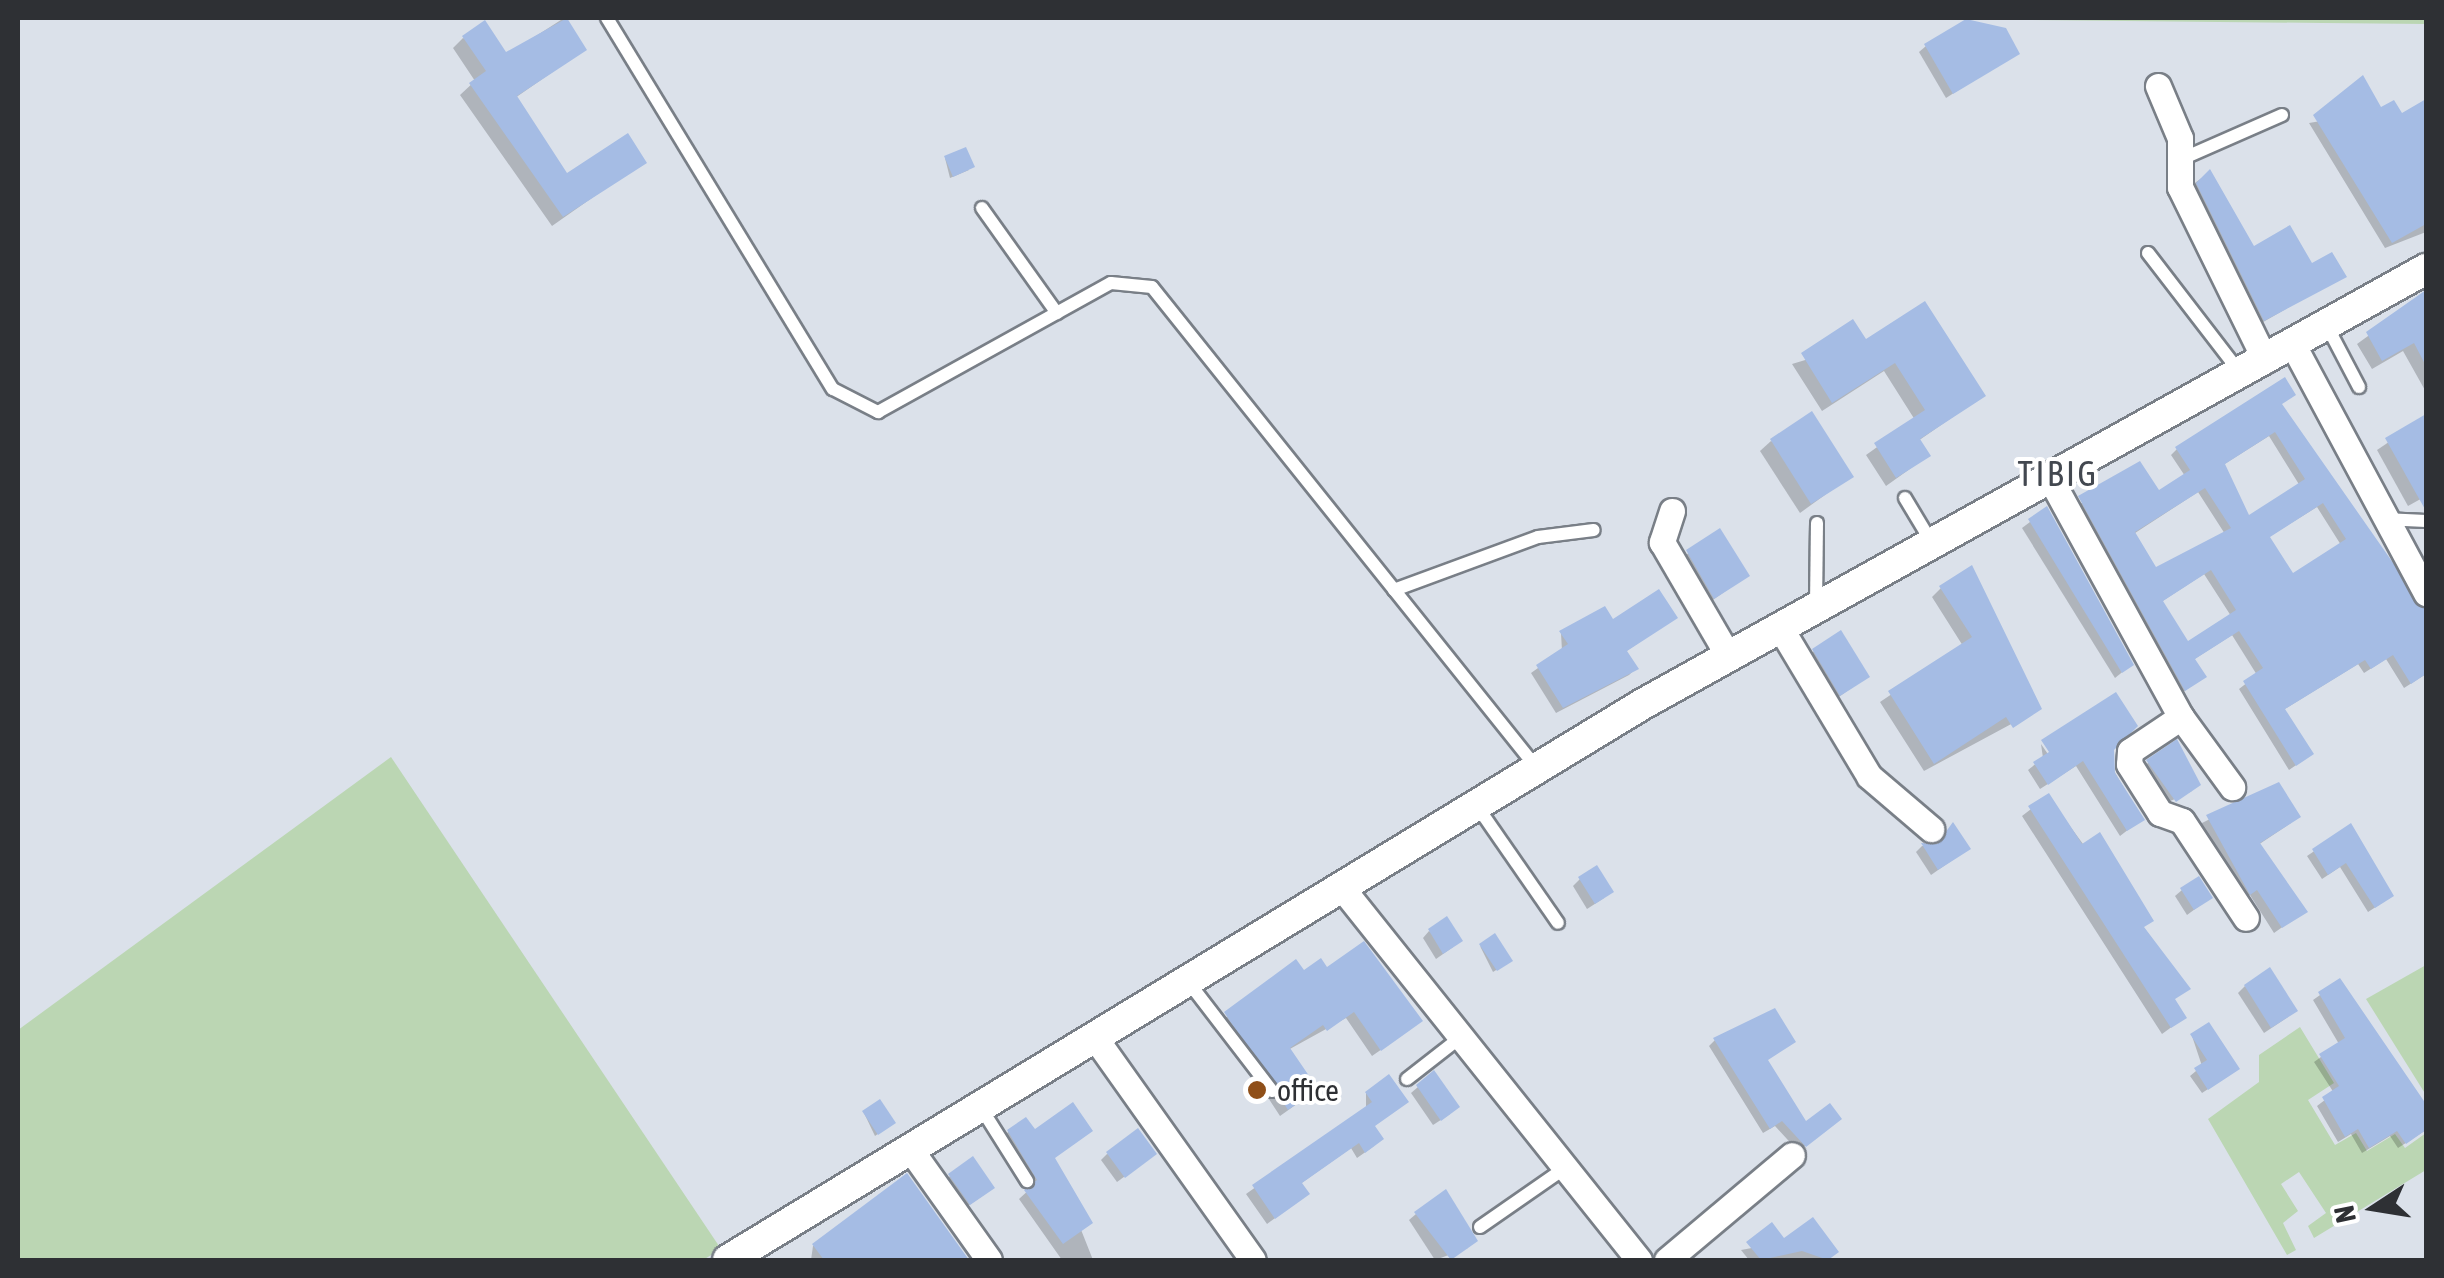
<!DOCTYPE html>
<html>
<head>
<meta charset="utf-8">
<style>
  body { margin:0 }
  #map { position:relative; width:2444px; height:1278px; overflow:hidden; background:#dbe1ea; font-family:"Asap Condensed",sans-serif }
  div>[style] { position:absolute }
  .green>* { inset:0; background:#bbd6b3 }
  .shadow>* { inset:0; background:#0003 }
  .building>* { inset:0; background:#a5bce4 }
  .roads { filter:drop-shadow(2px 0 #797f87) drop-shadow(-2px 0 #797f87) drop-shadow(0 2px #797f87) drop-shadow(0 -2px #797f87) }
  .service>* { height:12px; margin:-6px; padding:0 6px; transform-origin:6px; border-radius:6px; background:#fff }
  .minor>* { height:25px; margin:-12.5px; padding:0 12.5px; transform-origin:12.5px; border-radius:12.5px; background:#fff }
  .tertiary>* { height:30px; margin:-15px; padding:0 15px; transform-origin:15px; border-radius:15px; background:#fff }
  .dots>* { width:28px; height:28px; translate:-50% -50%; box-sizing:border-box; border:5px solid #fff; border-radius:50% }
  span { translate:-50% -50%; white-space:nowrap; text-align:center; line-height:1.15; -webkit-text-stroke:8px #fff; paint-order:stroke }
  .poi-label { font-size:30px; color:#2e3034 }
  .left { translate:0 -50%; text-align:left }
  .quarter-label { font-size:35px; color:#434850; letter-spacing:2.5px }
  .frame { position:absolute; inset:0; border:20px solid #2e3034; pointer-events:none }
  .north { position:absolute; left:2324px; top:1158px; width:100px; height:100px; -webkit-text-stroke:8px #fff; paint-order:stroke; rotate:258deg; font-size:28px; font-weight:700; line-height:40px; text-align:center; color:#2e3034 }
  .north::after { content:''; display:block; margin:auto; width:35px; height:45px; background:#2e3034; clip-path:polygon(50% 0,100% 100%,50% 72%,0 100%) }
</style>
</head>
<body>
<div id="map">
  <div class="green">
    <i style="clip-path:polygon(1847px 18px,2426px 18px,2426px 24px,2323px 23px)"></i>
    <i style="clip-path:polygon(391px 757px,721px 1249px,703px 1260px,18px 1260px,18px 1030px)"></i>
    <i style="clip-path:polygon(2426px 965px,2426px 1095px,2366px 999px)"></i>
    <i style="clip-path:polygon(2300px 1027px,2334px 1083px,2308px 1100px,2335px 1145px,2356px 1133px,2367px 1151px,2395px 1134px,2405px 1148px,2426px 1133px,2426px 1170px,2314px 1238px,2308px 1226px,2326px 1213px,2299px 1172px,2281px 1184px,2298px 1211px,2283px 1223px,2296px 1250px,2287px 1255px,2208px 1119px,2259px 1082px,2259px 1055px)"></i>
  </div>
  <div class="shadow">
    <i style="clip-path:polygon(564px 18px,584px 50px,515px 98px,566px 177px,643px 162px,552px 226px,460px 95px,475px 81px,453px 48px,463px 38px,505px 56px)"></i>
    <i style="clip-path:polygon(1926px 46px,2017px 53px,1946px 98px,1919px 52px)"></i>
    <i style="clip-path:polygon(2426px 102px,2426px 159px,2412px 167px,2426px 198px,2426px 232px,2385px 248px,2309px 123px,2380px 111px,2401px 117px)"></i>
    <i style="clip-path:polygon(945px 158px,969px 170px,950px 178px)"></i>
    <i style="clip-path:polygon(2210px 172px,2253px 250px,2343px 276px,2258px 325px,2192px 185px)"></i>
    <i style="clip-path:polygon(2426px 294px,2426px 392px,2403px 351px,2372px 369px,2357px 344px)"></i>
    <i style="clip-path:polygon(1865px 342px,1983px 396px,1918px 441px,1928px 456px,1886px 486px,1866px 455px,1915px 420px,1884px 371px,1822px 411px,1792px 364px)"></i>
    <i style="clip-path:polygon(evenodd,2280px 405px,2426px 626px,2426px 674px,2404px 688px,2386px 659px,2364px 673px,2358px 664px,2283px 710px,2305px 759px,2289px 770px,2239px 689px,2257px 675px,2232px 635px,2193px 660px,2204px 677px,2179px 695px,2074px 504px,2158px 493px,2185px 476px,2171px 455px,2177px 449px,2280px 405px,2269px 436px,2300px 486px,2248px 519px,2223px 465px,2269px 436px,2280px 405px,2198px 492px,2225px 534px,2155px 570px,2132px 535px,2198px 492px,2280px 405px,2317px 507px,2341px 545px,2292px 576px,2267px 538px,2317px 507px,2280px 405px,2204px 574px,2231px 616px,2188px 644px,2161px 602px,2204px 574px)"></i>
    <i style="clip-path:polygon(2426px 417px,2426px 496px,2408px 506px,2377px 450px)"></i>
    <i style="clip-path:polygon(1771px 441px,1851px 476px,1800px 513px,1760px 451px)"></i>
    <i style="clip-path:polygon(2046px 510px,2131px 665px,2115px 678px,2022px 528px)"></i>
    <i style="clip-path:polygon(1719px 532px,1747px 576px,1707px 604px,1680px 559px)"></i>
    <i style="clip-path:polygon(1941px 588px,2039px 709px,1924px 771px,1880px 702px,1963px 646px,1932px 597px)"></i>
    <i style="clip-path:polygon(1675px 618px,1625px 652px,1635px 669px,1629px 675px,1556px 713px,1531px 673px,1562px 651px,1561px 633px)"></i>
    <i style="clip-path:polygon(1814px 651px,1867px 677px,1833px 701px,1807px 658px)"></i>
    <i style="clip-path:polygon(2115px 742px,2110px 764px,2142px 819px,2120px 836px,2076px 766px,2040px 789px,2028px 770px,2043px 758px,2041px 744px,2054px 763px)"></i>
    <i style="clip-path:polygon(2176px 743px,2192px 791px,2164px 804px,2141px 768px)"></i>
    <i style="clip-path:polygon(2278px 785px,2291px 823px,2258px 845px,2305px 911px,2274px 933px,2250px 895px,2242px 899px,2200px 824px)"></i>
    <i style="clip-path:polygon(2048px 796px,2188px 988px,2173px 1000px,2184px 1018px,2162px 1034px,2022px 816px)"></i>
    <i style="clip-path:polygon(2350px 827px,2385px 901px,2368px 912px,2340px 867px,2322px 879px,2307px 856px)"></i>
    <i style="clip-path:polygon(1922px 846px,1936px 846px,1968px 849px,1931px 875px,1916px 852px)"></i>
    <i style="clip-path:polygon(1580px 879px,1604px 898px,1587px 909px,1573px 886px)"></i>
    <i style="clip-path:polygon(2182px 890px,2210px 898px,2187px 915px,2175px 896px)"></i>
    <i style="clip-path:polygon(1429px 931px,1453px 947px,1436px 959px,1423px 938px)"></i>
    <i style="clip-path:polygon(1480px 946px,1507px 963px,1493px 972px)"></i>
    <i style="clip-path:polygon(1326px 970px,1412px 1028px,1372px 1056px,1346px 1018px,1288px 1050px,1308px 1096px,1280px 1116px,1218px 1021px)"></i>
    <i style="clip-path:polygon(2340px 981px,2426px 1108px,2426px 1130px,2398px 1148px,2390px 1136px,2362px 1153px,2351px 1134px,2338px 1142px,2317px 1106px,2334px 1093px,2314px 1062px,2339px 1044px,2313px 1000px)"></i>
    <i style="clip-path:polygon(2245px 986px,2288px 1017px,2264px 1033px,2238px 993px)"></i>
    <i style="clip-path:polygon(2192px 1036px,2231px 1074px,2202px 1093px,2190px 1076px,2202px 1066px)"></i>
    <i style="clip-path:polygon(1715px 1040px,1766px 1061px,1805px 1124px,1833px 1125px,1798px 1151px,1775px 1126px,1763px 1133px,1709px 1046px)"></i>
    <i style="clip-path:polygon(1418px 1087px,1450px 1114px,1433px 1125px,1411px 1093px)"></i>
    <i style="clip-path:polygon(1366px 1093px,1406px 1102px,1372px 1127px,1374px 1146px,1357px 1158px,1351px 1148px,1300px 1184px,1300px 1200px,1267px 1224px,1246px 1194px,1366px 1109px)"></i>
    <i style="clip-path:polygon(864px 1113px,890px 1125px,875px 1136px)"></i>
    <i style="clip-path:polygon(1008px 1132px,1034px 1133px,1053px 1159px,1093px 1260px,1062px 1260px,1019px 1199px,1031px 1188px,1002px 1139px)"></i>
    <i style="clip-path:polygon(1107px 1154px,1147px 1160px,1117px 1182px,1101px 1160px)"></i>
    <i style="clip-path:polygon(950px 1176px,985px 1194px,962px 1210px,943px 1183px)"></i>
    <i style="clip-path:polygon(907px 1177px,967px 1260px,811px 1260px,813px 1246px)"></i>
    <i style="clip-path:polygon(1416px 1214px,1468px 1248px,1435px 1260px,1409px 1220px)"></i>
    <i style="clip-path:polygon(1784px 1242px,1836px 1252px,1827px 1260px,1749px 1260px,1741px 1250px)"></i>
  </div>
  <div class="building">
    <i style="clip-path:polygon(567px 18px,587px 50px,517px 96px,567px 173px,628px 133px,647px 163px,563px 217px,469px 83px,486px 71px,462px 36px,485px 20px,506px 52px)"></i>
    <i style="clip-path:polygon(1966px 19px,2006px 28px,2020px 54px,1953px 94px,1924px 44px)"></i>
    <i style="clip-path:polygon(2363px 75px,2381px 107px,2394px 100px,2402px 113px,2426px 99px,2426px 224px,2392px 243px,2313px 115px)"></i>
    <i style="clip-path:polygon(966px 147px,975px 167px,953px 177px,944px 156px)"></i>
    <i style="clip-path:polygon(2210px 169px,2254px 246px,2290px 225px,2312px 263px,2332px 252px,2347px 277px,2264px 321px,2196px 183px)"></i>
    <i style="clip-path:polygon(2426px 290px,2426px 366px,2414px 343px,2382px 361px,2366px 332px)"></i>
    <i style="clip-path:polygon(1925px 301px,1986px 396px,1920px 439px,1931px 456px,1896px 478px,1874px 443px,1925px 410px,1895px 363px,1832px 403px,1801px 353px,1853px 319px,1866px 339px)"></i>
    <i style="clip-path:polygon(evenodd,2285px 377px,2296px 395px,2282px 404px,2426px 610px,2426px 674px,2411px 684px,2393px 655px,2371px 669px,2365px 660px,2285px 709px,2314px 754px,2296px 766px,2243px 681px,2263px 668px,2239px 631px,2195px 659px,2207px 677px,2185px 691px,2078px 496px,2140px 461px,2159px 490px,2190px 470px,2175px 447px,2285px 377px,2275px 432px,2305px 479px,2249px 515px,2225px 464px,2275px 432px,2285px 377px,2205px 488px,2231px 528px,2156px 567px,2135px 532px,2205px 488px,2285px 377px,2323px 503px,2346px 539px,2293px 573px,2270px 537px,2323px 503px,2285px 377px,2211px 570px,2236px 610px,2188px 641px,2163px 601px,2211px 570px)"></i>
    <i style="clip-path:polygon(1812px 411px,1854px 477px,1811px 504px,1770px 439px)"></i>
    <i style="clip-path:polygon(2426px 414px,2426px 511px,2385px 438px)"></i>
    <i style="clip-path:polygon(2047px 506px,2134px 665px,2122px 673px,2028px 519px)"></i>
    <i style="clip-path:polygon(1720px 528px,1750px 576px,1714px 599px,1686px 550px)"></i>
    <i style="clip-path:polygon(1972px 565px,2042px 709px,2013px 728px,2006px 717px,1934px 764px,1888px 691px,1972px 637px,1939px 586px)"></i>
    <i style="clip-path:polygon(1659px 589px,1678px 618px,1627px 651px,1639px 669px,1563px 708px,1536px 665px,1568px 644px,1559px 631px,1605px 606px,1613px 619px)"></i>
    <i style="clip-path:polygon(1841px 630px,1870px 677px,1840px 696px,1812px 649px)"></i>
    <i style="clip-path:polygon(2116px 692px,2138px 726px,2114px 750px,2115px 773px,2145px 820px,2127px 831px,2083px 761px,2048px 785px,2033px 762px,2049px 752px,2041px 740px)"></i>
    <i style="clip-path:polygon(2177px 739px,2201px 785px,2176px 802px,2146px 760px)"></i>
    <i style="clip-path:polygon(2279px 782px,2301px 817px,2260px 843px,2308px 912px,2282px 928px,2257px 890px,2250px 895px,2206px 815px)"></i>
    <i style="clip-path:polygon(2049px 793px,2082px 844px,2100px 832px,2154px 921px,2144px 927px,2191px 989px,2175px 999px,2187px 1018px,2171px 1028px,2028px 806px)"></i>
    <i style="clip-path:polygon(1953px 822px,1971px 849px,1938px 870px,1921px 843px,1937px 844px)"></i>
    <i style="clip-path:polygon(2351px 823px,2394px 896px,2375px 908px,2346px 863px,2328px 875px,2312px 849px)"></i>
    <i style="clip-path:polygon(1597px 865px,1614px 892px,1595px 904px,1578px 877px)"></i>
    <i style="clip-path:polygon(2199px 876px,2213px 898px,2194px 910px,2180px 888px)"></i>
    <i style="clip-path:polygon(1447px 916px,1463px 941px,1443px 954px,1428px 929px)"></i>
    <i style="clip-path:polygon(1495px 933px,1513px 961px,1497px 971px,1479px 944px)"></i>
    <i style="clip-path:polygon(1364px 941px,1423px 1021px,1381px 1051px,1354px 1012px,1327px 1031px,1323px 1025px,1290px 1048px,1318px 1089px,1288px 1110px,1224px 1012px,1296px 959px,1304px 970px,1321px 958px,1327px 967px)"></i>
    <i style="clip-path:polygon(2270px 967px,2298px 1011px,2271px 1028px,2244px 985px)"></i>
    <i style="clip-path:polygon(2340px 978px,2426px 1104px,2426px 1130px,2406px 1144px,2397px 1131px,2369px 1148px,2358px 1129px,2345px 1137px,2322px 1097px,2339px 1086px,2319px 1054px,2345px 1038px,2318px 992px)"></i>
    <i style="clip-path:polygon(1775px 1008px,1796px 1042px,1768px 1060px,1806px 1121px,1830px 1103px,1842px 1119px,1806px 1147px,1782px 1121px,1770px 1129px,1713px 1038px)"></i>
    <i style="clip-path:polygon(2209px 1022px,2240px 1069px,2208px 1090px,2194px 1068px,2207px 1060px,2190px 1034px)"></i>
    <i style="clip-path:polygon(1434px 1070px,1460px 1107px,1441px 1121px,1416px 1085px)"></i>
    <i style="clip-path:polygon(1389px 1074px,1409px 1102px,1375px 1126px,1384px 1139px,1365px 1153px,1359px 1143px,1302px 1183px,1310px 1194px,1275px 1219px,1252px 1185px,1372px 1102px,1365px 1092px)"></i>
    <i style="clip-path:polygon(880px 1099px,896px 1123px,878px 1135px,862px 1111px)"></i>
    <i style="clip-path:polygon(1073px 1102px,1093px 1131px,1055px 1158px,1093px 1223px,1063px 1244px,1024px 1190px,1037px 1180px,1007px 1130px,1026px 1117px,1035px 1129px)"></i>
    <i style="clip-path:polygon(1138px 1128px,1157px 1154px,1125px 1178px,1106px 1152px)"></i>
    <i style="clip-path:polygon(973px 1156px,995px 1188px,970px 1205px,948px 1174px)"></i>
    <i style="clip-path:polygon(907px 1173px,969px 1260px,824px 1260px,812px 1244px)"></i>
    <i style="clip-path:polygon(1446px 1189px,1478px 1241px,1451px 1260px,1414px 1212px)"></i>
    <i style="clip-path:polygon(1813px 1217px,1839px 1252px,1828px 1260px,1802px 1251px,1761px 1260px,1746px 1242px,1772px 1222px,1784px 1238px)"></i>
  </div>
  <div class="roads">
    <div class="service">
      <i style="left:607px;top:18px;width:434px;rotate:58.7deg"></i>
      <i style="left:833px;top:389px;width:51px;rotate:27.1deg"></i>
      <i style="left:878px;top:412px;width:266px;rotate:-29deg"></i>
      <i style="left:1111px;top:283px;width:41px;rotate:5.6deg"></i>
      <i style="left:1152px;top:287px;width:615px;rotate:51.34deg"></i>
      <i style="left:2184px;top:158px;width:107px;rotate:-23.7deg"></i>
      <i style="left:982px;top:208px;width:129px;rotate:54.5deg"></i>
      <i style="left:2148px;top:253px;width:149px;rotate:52.4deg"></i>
      <i style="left:2327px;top:326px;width:69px;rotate:62.3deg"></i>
      <i style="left:1905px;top:498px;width:52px;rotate:59deg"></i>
      <i style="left:2384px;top:519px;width:42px;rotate:2.7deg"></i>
      <i style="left:1394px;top:590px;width:153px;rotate:-20.2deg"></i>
      <i style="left:1538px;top:537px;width:56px;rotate:-7.1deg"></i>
      <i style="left:1816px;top:605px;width:82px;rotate:-89.3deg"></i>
      <i style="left:1477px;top:806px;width:142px;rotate:55.3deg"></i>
      <i style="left:1190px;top:984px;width:135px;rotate:52.5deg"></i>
      <i style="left:1407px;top:1079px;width:68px;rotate:-37.9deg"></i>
      <i style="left:983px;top:1111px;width:83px;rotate:57.8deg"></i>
      <i style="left:1480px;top:1227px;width:103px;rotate:-34.8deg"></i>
    </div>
    <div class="minor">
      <i style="left:2158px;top:86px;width:56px;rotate:67.1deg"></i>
      <i style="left:2180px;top:138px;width:49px;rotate:90deg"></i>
      <i style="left:2180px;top:187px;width:193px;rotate:63.8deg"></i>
      <i style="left:2292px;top:343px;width:284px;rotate:61.8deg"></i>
      <i style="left:2051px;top:480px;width:270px;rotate:61.3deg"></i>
      <i style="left:2181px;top:717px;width:61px;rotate:146.3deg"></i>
      <i style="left:2130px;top:751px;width:13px;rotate:94deg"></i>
      <i style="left:2129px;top:764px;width:58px;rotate:57.7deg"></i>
      <i style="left:2160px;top:813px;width:23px;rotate:20deg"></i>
      <i style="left:2182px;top:821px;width:116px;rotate:56.6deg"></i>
      <i style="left:1672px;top:511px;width:33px;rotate:108deg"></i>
      <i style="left:1662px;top:542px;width:133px;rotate:59.8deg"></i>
      <i style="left:1781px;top:629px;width:171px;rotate:59.1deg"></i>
      <i style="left:1869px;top:776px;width:82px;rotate:40.5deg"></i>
      <i style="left:2181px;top:717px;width:87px;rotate:53.9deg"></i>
      <i style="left:1342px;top:888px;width:476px;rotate:51.4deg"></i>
      <i style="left:1098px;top:1042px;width:267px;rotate:54.6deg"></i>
      <i style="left:913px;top:1153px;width:131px;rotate:54.6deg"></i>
      <i style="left:1667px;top:1260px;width:163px;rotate:-40deg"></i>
    </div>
    <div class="tertiary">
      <i style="left:728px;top:1260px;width:1068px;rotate:-31.29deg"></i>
      <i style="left:1641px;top:705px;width:898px;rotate:-29.05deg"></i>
    </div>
  </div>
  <div class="dots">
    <i style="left:1257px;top:1090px;background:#8f4f19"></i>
  </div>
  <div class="poi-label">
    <span class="left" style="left:1277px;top:1090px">office</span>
  </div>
  <div class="quarter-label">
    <span style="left:2058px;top:473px">TIBIG</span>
  </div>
  <div class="frame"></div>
  <div class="north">N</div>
</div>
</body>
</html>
